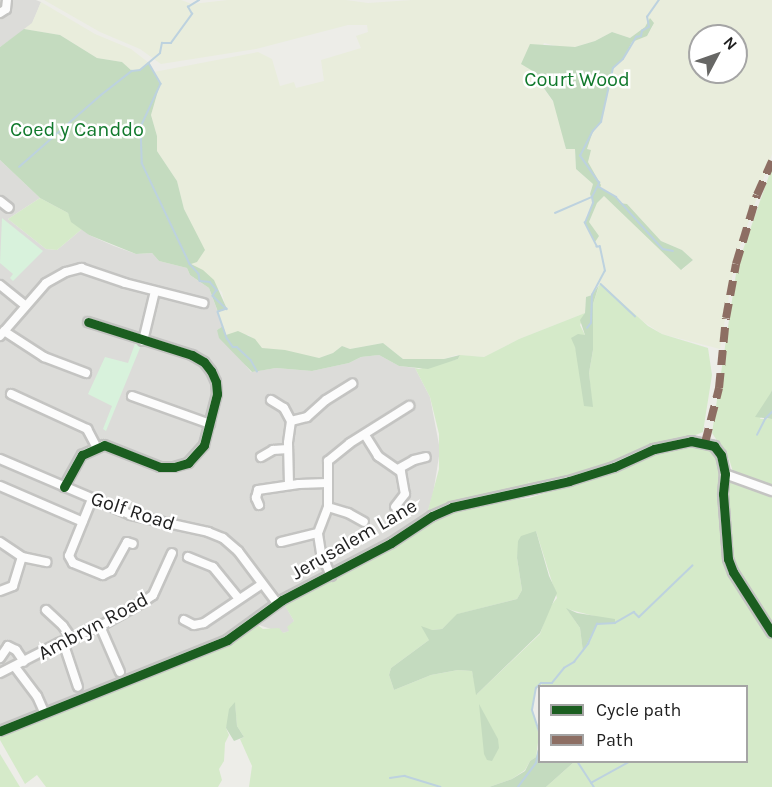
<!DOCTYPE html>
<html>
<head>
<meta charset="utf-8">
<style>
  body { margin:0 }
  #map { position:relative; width:772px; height:787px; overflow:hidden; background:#edede8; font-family:Karla,sans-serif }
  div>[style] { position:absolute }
  .residential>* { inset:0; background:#dcdcd9 }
  .farmland>* { inset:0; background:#e9eddc }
  .grass>* { inset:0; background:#d5eac9 }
  .forest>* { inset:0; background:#c4dbbf }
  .park>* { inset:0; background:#d8f2dc }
  .stream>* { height:1.5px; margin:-0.75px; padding:0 0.75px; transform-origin:0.75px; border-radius:0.75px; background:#bdd2df }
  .roads { filter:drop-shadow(2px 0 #c4c4c2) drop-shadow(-2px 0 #c4c4c2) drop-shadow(0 2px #c4c4c2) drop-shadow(0 -2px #c4c4c2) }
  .minor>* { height:8px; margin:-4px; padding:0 4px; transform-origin:4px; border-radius:4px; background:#fcfcfc }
  .quiet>* { height:8px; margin-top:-4px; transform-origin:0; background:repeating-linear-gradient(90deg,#8d6e63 0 15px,transparent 0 23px) }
  .cycleway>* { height:9px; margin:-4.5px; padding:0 4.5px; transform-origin:4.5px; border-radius:4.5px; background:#1b5e20 }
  span { translate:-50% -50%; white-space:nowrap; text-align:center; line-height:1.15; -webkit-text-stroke:5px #fff; paint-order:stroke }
  .park-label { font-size:20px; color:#11792c }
  .street-label { font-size:20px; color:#1f1f1f }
  .legend { position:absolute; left:538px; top:685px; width:210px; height:78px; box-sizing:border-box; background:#fff; border:2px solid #a5a5a5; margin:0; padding:8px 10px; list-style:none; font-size:18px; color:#1f1f1f }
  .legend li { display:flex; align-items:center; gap:12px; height:30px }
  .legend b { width:30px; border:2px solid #a5a5a5 }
  .north { position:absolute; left:688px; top:24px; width:60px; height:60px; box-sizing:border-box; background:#fff; border:2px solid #a5a5a5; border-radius:50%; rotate:49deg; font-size:16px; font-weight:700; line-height:24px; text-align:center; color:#1f1f1f }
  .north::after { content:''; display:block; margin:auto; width:21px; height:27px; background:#676765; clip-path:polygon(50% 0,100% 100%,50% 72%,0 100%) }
</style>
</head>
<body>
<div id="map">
  <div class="residential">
    <i style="clip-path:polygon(0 0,36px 0,41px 2px,32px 24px,0 47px)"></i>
    <i style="clip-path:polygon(0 160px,40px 198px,8px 219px,46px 249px,57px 250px,82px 229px,89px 235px,114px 246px,136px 254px,152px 253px,159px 261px,187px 268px,190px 275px,209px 288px,223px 326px,217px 330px,251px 372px,276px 368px,312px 371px,349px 363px,361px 357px,379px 355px,399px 366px,415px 368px,430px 397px,440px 450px,433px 494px,427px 514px,421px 522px,282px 600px,294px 621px,290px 631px,283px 633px,256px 624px,227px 640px,0 731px)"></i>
  </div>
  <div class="farmland">
    <i style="clip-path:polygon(evenodd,44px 0,181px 0,192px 4px,228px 0,346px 0,368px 3px,412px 0,772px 0,772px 154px,735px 261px,720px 349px,662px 334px,635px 316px,600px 284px,595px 286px,592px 295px,586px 297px,585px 313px,519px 339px,484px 357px,456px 355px,444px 359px,403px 359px,383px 343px,350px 349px,342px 346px,333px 353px,319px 358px,261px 348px,249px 335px,226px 335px,218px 312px,226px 309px,222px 292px,190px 264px,204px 250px,184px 209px,177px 181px,157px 151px,157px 136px,151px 115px,160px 85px,154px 72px,258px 52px,272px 59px,280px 86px,294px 82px,296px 88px,324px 81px,321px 60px,361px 48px,356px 36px,368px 32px,367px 25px,348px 25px,256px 49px,161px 64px,140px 49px,100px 32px,44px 0,653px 26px,647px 36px,632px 42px,623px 59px,613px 68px,601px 122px,593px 131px,587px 150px,590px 150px,587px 162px,601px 185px,599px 188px,620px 203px,627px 204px,661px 241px,682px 250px,693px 260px,682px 270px,604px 196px,597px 203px,589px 222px,598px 236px,595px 242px,587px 228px,586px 216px,593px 203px,591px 190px,593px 184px,576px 169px,575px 149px,566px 149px,556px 106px,531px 70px,544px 43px,564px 48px,575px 47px,595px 41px,612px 32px,630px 38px,645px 27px,653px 26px,44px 0,700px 36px,736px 36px,736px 72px,700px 72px,700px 36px)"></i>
    <i style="clip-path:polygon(41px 2px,95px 34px,131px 49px,149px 63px,140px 70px,132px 71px,122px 62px,97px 58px,60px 35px,24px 29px,32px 23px)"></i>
  </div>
  <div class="grass">
    <i style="clip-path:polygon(772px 167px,772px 390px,760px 419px,772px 419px,772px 489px,734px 475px,729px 459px,712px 433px,737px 267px)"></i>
    <i style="clip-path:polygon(40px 198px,68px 213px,72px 222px,82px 229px,57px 250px,46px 249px,8px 219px)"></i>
    <i style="clip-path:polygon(600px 283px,648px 326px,662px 334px,708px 348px,712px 375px,703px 432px,688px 438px,669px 440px,614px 465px,580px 475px,533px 487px,528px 481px,530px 486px,464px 501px,427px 514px,439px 469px,439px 434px,430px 397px,415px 368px,419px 369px,458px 359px,460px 355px,484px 357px,519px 339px,585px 313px,580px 325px,585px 335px,580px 336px,575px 347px,592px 407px,589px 373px,593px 350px,593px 304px)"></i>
    <i style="clip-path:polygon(evenodd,701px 445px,711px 449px,722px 467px,723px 556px,746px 600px,772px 637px,772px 787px,546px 787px,574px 762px,746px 762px,746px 686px,542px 686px,541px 683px,536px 688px,532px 710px,539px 735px,536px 757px,530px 761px,525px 770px,512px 779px,489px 787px,249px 787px,252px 766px,240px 739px,244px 737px,237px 726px,235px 704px,226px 728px,229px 735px,225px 743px,224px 761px,219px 769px,222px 780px,218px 787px,46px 787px,37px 775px,25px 784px,0 740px,0 736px,46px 715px,124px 688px,223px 647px,256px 624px,263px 629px,279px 628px,283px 633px,289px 631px,287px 627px,294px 621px,284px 604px,362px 562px,425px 522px,454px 510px,483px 503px,529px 498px,614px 472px,657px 452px,682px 446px,701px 445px,536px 531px,557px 598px,549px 608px,540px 634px,477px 694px,472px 671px,458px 670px,431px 675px,394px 690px,389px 675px,391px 668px,429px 640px,432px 630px,442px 629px,458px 614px,517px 599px,522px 590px,517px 558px,519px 546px,536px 531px,701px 445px,567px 609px,594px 616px,614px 623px,597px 624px,583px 651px,580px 628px,567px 609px)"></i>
    <i style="clip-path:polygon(728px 479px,772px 493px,772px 621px,767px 623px,737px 572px,728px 551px,726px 481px)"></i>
    <i style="clip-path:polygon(0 754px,20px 787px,0 787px)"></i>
  </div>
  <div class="forest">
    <i style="clip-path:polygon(650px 18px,654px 23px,647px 36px,632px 42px,623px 59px,613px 68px,601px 122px,593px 131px,587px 149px,591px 150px,588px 162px,601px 185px,600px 188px,616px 197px,620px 203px,627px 204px,661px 241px,682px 250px,693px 260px,681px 270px,604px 196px,597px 203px,589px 222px,599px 236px,595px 242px,585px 223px,593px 203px,590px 194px,593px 184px,576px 169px,575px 149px,566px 149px,553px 101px,531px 70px,521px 64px,530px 44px,575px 47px,595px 41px,612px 32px,630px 38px,645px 27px)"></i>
    <i style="clip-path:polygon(24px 29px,60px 35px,97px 58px,122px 62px,132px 71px,140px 70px,149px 63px,160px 84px,151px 115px,157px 136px,157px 151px,177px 181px,184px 209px,205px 250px,197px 262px,191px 264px,203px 270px,214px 280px,227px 309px,218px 312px,209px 288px,190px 275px,187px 268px,159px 261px,152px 253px,136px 254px,89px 235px,71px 222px,68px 213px,40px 198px,0 160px,0 47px)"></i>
    <i style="clip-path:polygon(599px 285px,593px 304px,593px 350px,589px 373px,593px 407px,584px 406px,575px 347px,571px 338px,578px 334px,585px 335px,580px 320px,585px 313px,586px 297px,592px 295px)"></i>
    <i style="clip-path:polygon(223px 326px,226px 335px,238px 331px,255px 339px,262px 348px,285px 350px,319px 358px,333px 353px,342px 346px,350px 349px,383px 343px,403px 359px,444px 359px,460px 355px,458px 359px,428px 369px,399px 366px,379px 355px,361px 357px,349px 363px,312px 371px,276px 368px,252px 372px,219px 338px,217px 330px)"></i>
    <i style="clip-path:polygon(772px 390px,772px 419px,755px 417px,770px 394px)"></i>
    <i style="clip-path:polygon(536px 531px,549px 576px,557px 593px,540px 633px,476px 695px,472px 671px,458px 670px,431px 675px,394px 690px,389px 675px,391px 668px,429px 640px,421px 626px,432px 630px,442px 629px,457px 614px,517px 599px,522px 590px,517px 558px,518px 541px,521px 536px)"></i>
    <i style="clip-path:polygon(566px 608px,577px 613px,615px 619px,615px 623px,597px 624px,583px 652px,580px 628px)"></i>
    <i style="clip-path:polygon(235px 702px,237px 726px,244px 737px,234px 741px,226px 728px,229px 709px)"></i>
    <i style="clip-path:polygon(479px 704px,498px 739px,499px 748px,492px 761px,487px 760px,484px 754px)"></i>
    <i style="clip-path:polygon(539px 745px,540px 762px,574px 762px,546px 787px,489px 787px,512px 779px,525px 771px,530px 761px,536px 757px)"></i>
  </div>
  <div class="park">
    <i style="clip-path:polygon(2px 218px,43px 251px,13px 281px,10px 278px,13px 274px,0 263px)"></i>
    <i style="clip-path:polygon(136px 341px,142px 343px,106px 431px,103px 429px,112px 406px,88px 394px,105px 357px,128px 363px)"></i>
  </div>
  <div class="stream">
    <i style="left:149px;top:63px;width:24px;rotate:60deg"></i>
    <i style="left:161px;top:84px;width:47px;rotate:114.9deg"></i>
    <i style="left:141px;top:127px;width:36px;rotate:88deg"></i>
    <i style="left:142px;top:163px;width:112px;rotate:64.6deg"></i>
    <i style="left:190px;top:264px;width:13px;rotate:48deg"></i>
    <i style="left:199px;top:274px;width:7px;rotate:82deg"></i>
    <i style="left:200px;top:281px;width:10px;rotate:6deg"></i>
    <i style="left:210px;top:282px;width:11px;rotate:49deg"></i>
    <i style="left:217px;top:290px;width:7px;rotate:124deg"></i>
    <i style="left:213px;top:296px;width:19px;rotate:43deg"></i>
    <i style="left:227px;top:309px;width:9px;rotate:162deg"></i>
    <i style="left:218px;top:312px;width:28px;rotate:71deg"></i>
    <i style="left:227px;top:338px;width:11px;rotate:56deg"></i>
    <i style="left:233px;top:347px;width:4px"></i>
    <i style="left:237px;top:347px;width:19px;rotate:43deg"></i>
    <i style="left:251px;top:360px;width:13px;rotate:61deg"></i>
    <i style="left:19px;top:167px;width:109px;rotate:-41.3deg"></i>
    <i style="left:101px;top:95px;width:39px;rotate:-38deg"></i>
    <i style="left:132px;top:71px;width:8px;rotate:-7deg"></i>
    <i style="left:140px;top:70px;width:26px;rotate:-40deg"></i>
    <i style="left:160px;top:53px;width:10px;rotate:-79deg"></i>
    <i style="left:162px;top:43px;width:9px"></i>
    <i style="left:171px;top:43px;width:36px;rotate:-54deg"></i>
    <i style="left:192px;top:14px;width:8px;rotate:-120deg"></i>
    <i style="left:188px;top:7px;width:13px;rotate:-32deg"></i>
    <i style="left:599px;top:187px;width:20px;rotate:30deg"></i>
    <i style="left:616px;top:197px;width:70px;rotate:47.9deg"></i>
    <i style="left:663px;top:249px;width:10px;rotate:11deg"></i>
    <i style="left:555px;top:213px;width:40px;rotate:-23.4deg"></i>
    <i style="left:601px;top:284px;width:47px;rotate:43.3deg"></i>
    <i style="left:587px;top:328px;width:6px;rotate:-51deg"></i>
    <i style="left:591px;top:323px;width:28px;rotate:-88deg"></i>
    <i style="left:592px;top:295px;width:27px;rotate:-62deg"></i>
    <i style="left:605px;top:271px;width:25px;rotate:-102deg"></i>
    <i style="left:600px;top:247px;width:3px;rotate:180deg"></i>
    <i style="left:597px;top:247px;width:27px;rotate:-117deg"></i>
    <i style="left:585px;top:223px;width:22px;rotate:-68deg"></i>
    <i style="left:593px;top:203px;width:6px;rotate:-99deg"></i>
    <i style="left:592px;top:197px;width:16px;rotate:-63deg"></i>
    <i style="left:599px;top:183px;width:33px;rotate:-125deg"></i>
    <i style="left:580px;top:156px;width:28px;rotate:-63deg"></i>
    <i style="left:593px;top:131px;width:12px;rotate:-48deg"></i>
    <i style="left:601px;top:122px;width:55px;rotate:-77.5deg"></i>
    <i style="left:613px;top:68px;width:13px;rotate:-42deg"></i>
    <i style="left:623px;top:59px;width:26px;rotate:-59deg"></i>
    <i style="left:636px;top:37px;width:5px;rotate:-11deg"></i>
    <i style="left:641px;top:36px;width:5px;rotate:-79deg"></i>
    <i style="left:642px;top:31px;width:8px;rotate:-30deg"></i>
    <i style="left:649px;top:27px;width:10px;rotate:-101deg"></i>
    <i style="left:647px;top:17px;width:21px;rotate:-55deg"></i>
    <i style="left:757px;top:435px;width:18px;rotate:-63deg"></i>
    <i style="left:765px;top:419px;width:10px;rotate:-45deg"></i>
    <i style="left:540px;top:735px;width:26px;rotate:-108deg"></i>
    <i style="left:532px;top:710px;width:22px;rotate:-80deg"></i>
    <i style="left:536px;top:688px;width:7px;rotate:-45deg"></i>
    <i style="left:541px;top:683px;width:11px"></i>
    <i style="left:552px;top:683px;width:19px;rotate:-51deg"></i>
    <i style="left:564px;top:668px;width:12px;rotate:-31deg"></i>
    <i style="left:574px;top:662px;width:23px;rotate:-52deg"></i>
    <i style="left:588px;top:644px;width:22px;rotate:-66deg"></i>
    <i style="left:597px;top:624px;width:18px;rotate:-3deg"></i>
    <i style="left:615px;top:623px;width:22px;rotate:-30deg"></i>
    <i style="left:634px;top:612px;width:7px;rotate:45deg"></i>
    <i style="left:639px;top:617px;width:74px;rotate:-43.9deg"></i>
    <i style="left:578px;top:762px;width:30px;rotate:57deg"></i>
    <i style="left:390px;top:778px;width:15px;rotate:-8deg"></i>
    <i style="left:405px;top:776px;width:37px;rotate:17deg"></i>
    <i style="left:591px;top:783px;width:43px;rotate:-28.9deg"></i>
    <i style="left:518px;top:787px;width:30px;rotate:-53deg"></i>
    <i style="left:536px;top:763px;width:18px;rotate:-77deg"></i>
  </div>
  <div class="roads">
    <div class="minor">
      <i style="left:0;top:13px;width:7px;rotate:-34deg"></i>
      <i style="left:6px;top:9px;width:9px;rotate:-84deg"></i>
      <i style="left:0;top:201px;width:11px;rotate:38deg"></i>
      <i style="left:0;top:285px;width:32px;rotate:39deg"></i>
      <i style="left:4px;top:331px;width:48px;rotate:33deg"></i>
      <i style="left:44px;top:357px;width:45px;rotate:20.9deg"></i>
      <i style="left:0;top:336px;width:70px;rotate:-49deg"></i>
      <i style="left:46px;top:283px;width:23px;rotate:-29deg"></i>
      <i style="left:66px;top:272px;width:16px;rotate:-15deg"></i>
      <i style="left:81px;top:268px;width:46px;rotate:18.8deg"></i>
      <i style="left:125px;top:283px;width:81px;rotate:14.4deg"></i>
      <i style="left:143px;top:341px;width:51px;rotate:-76.5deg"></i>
      <i style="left:11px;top:394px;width:84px;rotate:24.7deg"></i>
      <i style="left:87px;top:429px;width:21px;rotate:62deg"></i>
      <i style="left:132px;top:396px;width:83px;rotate:19.7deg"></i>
      <i style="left:271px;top:400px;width:15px;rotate:32deg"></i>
      <i style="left:284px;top:408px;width:15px;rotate:62deg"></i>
      <i style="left:291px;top:421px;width:22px;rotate:98deg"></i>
      <i style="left:288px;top:443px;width:42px;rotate:88.6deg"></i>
      <i style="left:291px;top:421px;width:16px;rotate:-14deg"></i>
      <i style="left:307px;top:417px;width:25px;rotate:-42deg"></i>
      <i style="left:326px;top:400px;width:31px;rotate:-32deg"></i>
      <i style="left:365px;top:435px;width:25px;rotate:58deg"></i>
      <i style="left:378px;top:456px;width:28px;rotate:35deg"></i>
      <i style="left:401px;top:472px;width:22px;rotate:80deg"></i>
      <i style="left:405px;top:494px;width:16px;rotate:128deg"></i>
      <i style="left:261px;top:457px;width:14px;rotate:-30deg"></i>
      <i style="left:273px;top:450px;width:15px;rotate:-4deg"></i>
      <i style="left:0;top:459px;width:142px;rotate:23.1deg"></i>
      <i style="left:131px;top:515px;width:79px;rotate:12.4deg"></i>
      <i style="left:208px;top:532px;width:16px;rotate:22deg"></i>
      <i style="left:223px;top:538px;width:20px;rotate:41deg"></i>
      <i style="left:238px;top:551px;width:65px;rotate:53.1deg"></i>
      <i style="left:398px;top:469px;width:18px;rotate:-29deg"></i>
      <i style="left:414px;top:460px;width:12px;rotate:-14deg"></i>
      <i style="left:725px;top:474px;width:50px;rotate:19.9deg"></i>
      <i style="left:0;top:486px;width:90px;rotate:23.4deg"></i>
      <i style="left:64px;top:487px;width:37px;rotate:-61deg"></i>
      <i style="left:82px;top:455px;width:24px;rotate:-24deg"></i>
      <i style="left:104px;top:445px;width:60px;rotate:21.4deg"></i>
      <i style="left:160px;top:467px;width:14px"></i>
      <i style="left:174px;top:467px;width:15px;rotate:-16deg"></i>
      <i style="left:188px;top:463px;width:24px;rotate:-48deg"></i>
      <i style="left:204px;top:445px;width:53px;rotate:-75.7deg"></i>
      <i style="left:217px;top:394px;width:12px;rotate:-95deg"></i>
      <i style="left:216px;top:382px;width:12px;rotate:-114deg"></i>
      <i style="left:211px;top:371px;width:11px;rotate:-128deg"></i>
      <i style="left:204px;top:362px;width:14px;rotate:-150deg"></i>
      <i style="left:192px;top:355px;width:109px;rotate:-162.4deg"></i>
      <i style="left:92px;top:499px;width:61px;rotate:112deg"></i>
      <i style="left:69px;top:556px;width:8px;rotate:60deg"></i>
      <i style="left:73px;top:563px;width:32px;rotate:22deg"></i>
      <i style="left:103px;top:575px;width:9px;rotate:-27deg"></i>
      <i style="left:111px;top:571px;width:33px;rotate:-61deg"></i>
      <i style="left:127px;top:542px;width:6px;rotate:18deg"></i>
      <i style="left:259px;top:505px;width:8px;rotate:-113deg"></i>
      <i style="left:256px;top:498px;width:8px;rotate:-76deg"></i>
      <i style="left:258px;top:490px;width:41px;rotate:-8.3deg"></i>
      <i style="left:299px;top:484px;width:28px;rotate:-2deg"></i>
      <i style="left:328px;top:507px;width:21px;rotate:17deg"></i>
      <i style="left:348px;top:513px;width:18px;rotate:29deg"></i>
      <i style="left:0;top:542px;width:27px;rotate:34deg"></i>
      <i style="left:22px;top:557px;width:25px;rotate:12deg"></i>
      <i style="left:281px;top:542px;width:38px;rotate:-14deg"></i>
      <i style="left:188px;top:557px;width:27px;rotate:22deg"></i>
      <i style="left:213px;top:567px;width:41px;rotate:50.9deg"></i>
      <i style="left:331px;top:576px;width:25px;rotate:-113deg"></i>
      <i style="left:321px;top:553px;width:20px;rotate:-99deg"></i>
      <i style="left:318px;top:533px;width:28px;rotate:-69deg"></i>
      <i style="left:328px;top:507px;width:46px;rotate:-90deg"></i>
      <i style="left:328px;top:461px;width:28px;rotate:-39deg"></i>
      <i style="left:350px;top:443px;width:70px;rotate:-32.1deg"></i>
      <i style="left:0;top:591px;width:14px;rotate:-21deg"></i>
      <i style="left:13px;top:586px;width:30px;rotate:-73deg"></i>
      <i style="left:46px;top:610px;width:23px;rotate:43deg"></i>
      <i style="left:63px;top:626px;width:16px;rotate:55deg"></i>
      <i style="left:184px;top:620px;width:11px;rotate:27deg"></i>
      <i style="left:194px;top:625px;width:10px;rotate:-11deg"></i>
      <i style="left:204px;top:623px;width:70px;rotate:-33.9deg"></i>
      <i style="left:100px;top:626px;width:50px;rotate:66.5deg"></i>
      <i style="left:63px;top:642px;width:47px;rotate:71.6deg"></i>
      <i style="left:0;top:658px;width:14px;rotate:-56deg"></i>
      <i style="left:8px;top:646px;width:9px;rotate:27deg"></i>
      <i style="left:16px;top:650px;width:14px;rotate:56deg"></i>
      <i style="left:15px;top:667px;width:36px;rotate:53deg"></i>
      <i style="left:37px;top:696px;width:17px;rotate:66deg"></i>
      <i style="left:0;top:673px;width:66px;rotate:-27deg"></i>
      <i style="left:59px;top:643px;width:49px;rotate:-22.9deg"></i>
      <i style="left:104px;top:624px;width:45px;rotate:-29.4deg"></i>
      <i style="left:143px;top:602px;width:12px;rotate:-35deg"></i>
      <i style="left:153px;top:595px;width:46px;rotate:-65.7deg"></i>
      <i style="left:0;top:731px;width:245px;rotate:-21.8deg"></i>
      <i style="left:227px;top:640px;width:68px;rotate:-36deg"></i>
      <i style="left:282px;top:600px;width:123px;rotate:-27.6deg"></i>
      <i style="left:391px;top:543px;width:49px;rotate:-33.4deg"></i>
      <i style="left:432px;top:516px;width:22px;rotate:-24deg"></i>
      <i style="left:452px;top:507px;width:120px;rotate:-12.5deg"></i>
      <i style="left:569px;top:481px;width:47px;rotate:-17.3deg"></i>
      <i style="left:614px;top:467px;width:44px;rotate:-24.2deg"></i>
      <i style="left:654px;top:449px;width:38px;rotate:-12deg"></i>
      <i style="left:691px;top:441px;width:24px;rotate:12deg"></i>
      <i style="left:714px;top:446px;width:11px;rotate:52deg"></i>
      <i style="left:721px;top:455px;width:19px;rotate:78deg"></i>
      <i style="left:725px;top:474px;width:20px;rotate:96deg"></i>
      <i style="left:723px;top:494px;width:65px;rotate:85.6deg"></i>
      <i style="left:728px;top:559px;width:14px;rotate:69deg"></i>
      <i style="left:733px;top:572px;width:72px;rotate:57.4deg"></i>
    </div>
  </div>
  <div class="quiet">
    <i style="left:705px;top:443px;width:57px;rotate:-75.7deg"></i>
    <i style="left:719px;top:388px;width:70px;rotate:-84.3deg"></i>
    <i style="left:726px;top:318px;width:55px;rotate:-79.5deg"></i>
    <i style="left:736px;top:264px;width:72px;rotate:-73.1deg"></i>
    <i style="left:757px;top:195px;width:37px;rotate:-66deg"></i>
  </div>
  <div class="cycleway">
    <i style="left:64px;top:487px;width:37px;rotate:-61deg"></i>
    <i style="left:82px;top:455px;width:24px;rotate:-24deg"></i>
    <i style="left:104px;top:445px;width:60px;rotate:21.4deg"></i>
    <i style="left:160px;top:467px;width:14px"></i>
    <i style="left:174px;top:467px;width:15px;rotate:-16deg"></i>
    <i style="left:188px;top:463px;width:24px;rotate:-48deg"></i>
    <i style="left:204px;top:445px;width:53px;rotate:-75.7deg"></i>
    <i style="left:217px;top:394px;width:12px;rotate:-95deg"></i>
    <i style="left:216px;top:382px;width:12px;rotate:-114deg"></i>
    <i style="left:211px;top:371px;width:11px;rotate:-128deg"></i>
    <i style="left:204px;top:362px;width:14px;rotate:-150deg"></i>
    <i style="left:192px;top:355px;width:109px;rotate:-162.4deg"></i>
    <i style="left:0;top:731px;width:245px;rotate:-21.8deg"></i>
    <i style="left:227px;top:640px;width:68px;rotate:-36deg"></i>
    <i style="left:282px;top:600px;width:123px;rotate:-27.6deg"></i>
    <i style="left:391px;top:543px;width:49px;rotate:-33.4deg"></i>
    <i style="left:432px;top:516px;width:22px;rotate:-24deg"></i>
    <i style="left:452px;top:507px;width:120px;rotate:-12.5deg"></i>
    <i style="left:569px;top:481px;width:47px;rotate:-17.3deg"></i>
    <i style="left:614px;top:467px;width:44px;rotate:-24.2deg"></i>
    <i style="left:654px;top:449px;width:38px;rotate:-12deg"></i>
    <i style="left:691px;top:441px;width:24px;rotate:12deg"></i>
    <i style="left:714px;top:446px;width:11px;rotate:52deg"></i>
    <i style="left:721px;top:455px;width:19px;rotate:78deg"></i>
    <i style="left:725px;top:474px;width:20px;rotate:96deg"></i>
    <i style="left:723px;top:494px;width:65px;rotate:85.6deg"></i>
    <i style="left:728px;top:559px;width:14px;rotate:69deg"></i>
    <i style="left:733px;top:572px;width:72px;rotate:57.4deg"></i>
  </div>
  <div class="park-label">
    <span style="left:577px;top:79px">Court Wood</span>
    <span style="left:77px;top:129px">Coed y Canddo</span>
  </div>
  <div class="street-label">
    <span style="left:133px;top:511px;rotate:18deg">Golf Road</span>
    <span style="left:354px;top:539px;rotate:-30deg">Jerusalem Lane</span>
    <span style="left:93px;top:626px;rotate:-28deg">Ambryn Road</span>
  </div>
  <ul class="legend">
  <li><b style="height:8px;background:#1b5e20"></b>Cycle path</li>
  <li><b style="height:8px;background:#8d6e63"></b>Path</li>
  </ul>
  <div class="north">N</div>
</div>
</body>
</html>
